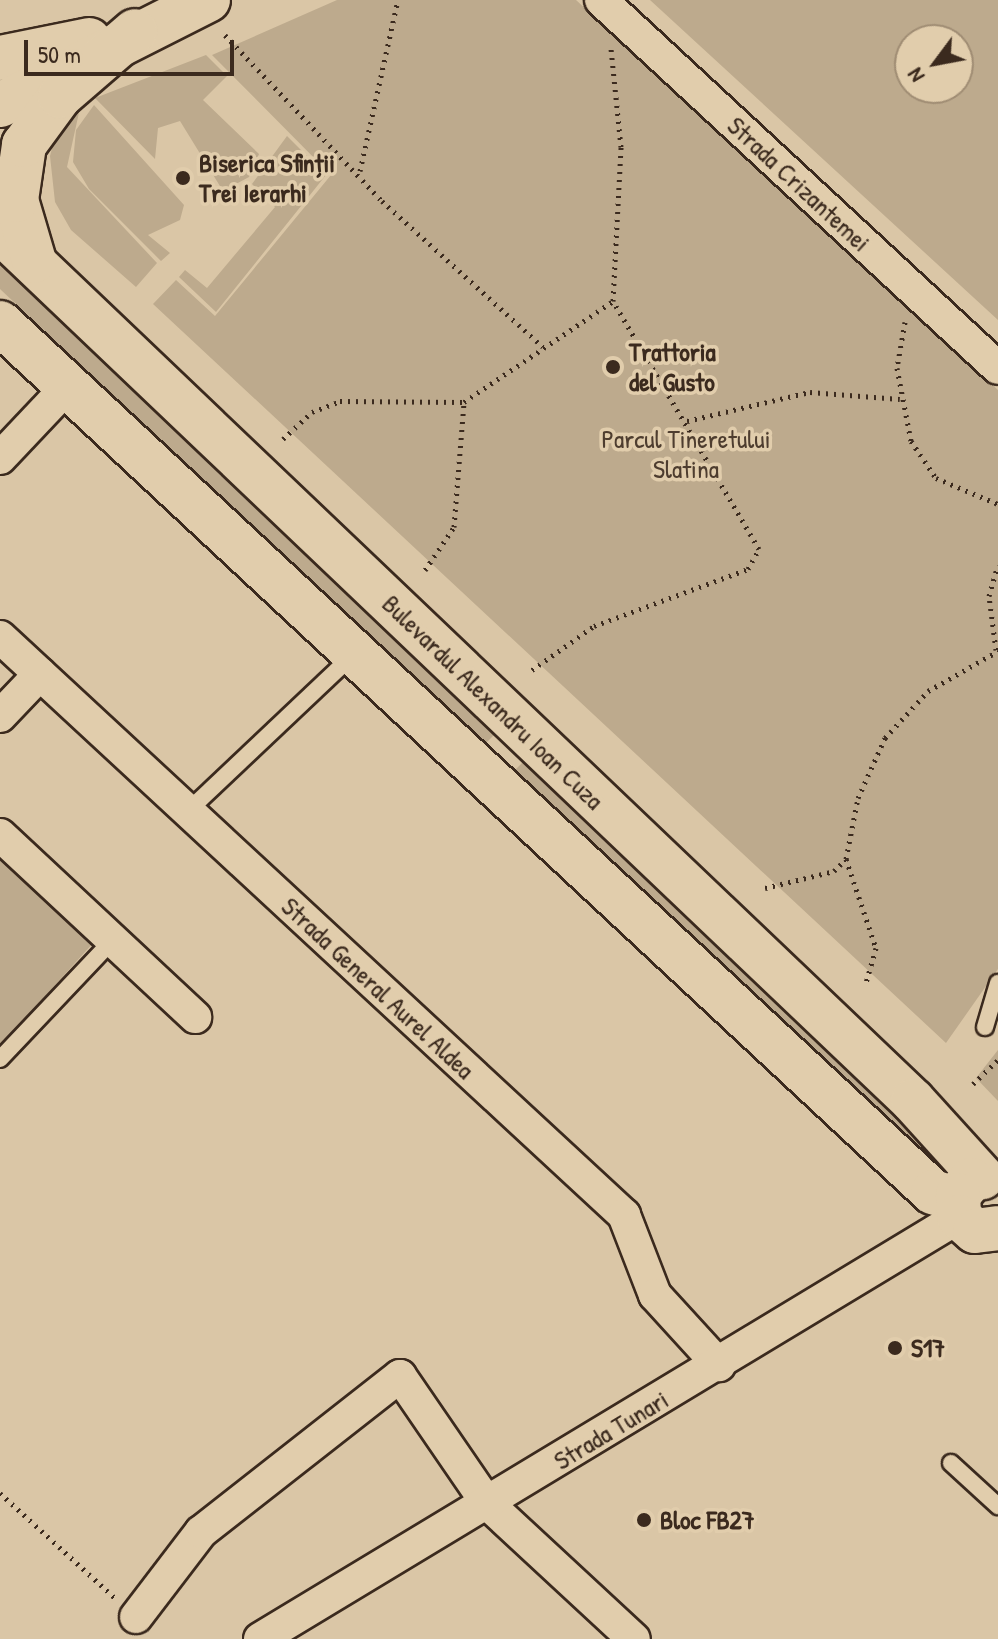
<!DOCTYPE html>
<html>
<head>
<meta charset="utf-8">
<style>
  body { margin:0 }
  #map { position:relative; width:998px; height:1639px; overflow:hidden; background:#dac6a6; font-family:"Patrick Hand",sans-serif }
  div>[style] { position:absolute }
  .green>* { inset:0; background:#bdaa8d }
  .path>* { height:5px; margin-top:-2.5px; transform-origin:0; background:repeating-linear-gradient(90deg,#3b2a1e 0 2px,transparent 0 8px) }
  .roads { filter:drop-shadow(2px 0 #3b2a1e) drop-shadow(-2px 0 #3b2a1e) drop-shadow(0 2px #3b2a1e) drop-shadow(0 -2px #3b2a1e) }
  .service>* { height:16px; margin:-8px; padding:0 8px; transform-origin:8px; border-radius:8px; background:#e1cdac }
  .minor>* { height:32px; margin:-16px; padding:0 16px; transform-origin:16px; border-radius:16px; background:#e1cdac }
  .secondary>* { height:44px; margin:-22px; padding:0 22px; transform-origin:22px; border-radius:22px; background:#e1cdac }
  .dots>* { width:22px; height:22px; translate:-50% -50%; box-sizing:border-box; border:4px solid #e1cdac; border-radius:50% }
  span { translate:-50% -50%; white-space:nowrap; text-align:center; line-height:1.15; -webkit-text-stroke:7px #e1cdac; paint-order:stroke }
  .poi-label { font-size:26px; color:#3b2a1e; font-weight:700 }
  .left { translate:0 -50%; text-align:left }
  .street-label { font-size:26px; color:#3b2a1e }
  .park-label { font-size:26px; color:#4e3d2f }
  .north { position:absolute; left:894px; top:24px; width:80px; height:80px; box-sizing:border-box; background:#e1cdac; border:2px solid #9f8c73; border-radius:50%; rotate:238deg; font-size:22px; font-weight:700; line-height:32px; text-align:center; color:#3b2a1e }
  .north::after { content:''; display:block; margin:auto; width:28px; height:36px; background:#3b2a1e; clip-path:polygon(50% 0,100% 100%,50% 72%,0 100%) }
  .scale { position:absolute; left:24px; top:40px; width:210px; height:36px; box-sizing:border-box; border:4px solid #3b2a1e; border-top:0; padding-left:10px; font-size:24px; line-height:28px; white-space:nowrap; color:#3b2a1e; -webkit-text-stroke:6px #e1cdac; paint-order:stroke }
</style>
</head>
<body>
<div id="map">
  <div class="green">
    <i style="clip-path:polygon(337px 0,576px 0,998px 390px,998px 969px,946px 1043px,153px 304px,176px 280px,215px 316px,331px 175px,212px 55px)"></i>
    <i style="clip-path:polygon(evenodd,650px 0,998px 0,998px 320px,650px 0,958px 40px,958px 88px,910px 88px,910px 40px,958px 40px)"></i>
    <i style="clip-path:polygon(206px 55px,227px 76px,203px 100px,259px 154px,249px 177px,223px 191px,180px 121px,158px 128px,155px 159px,95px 98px)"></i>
    <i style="clip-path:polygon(94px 105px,184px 205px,180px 220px,148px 235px,170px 253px,161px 261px,89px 189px,73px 162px,76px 130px)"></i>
    <i style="clip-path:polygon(80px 108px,67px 167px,157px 263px,136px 287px,71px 230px,55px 202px,50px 156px,55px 136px)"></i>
    <i style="clip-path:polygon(287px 136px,326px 175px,216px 312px,179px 277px,185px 270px,207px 288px,275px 207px,252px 184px)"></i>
    <i style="clip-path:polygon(0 252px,506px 723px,485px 744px,0 289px)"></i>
    <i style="clip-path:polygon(524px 761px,940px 1149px,928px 1156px,842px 1074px,808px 1059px,505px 780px)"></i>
    <i style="clip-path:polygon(0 856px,94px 942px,0 1046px)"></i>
    <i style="clip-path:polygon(998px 1050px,998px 1101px,976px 1078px)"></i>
  </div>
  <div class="path">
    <i style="left:225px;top:35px;width:228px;rotate:46.6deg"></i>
    <i style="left:382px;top:201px;width:217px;rotate:42.2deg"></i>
    <i style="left:360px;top:171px;width:175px;rotate:-77.5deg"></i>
    <i style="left:905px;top:322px;width:47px;rotate:99.9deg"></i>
    <i style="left:897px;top:368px;width:74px;rotate:79.1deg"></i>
    <i style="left:911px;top:441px;width:45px;rotate:56deg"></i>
    <i style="left:936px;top:478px;width:67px;rotate:22.8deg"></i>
    <i style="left:687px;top:421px;width:126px;rotate:-13.3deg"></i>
    <i style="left:810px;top:392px;width:90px;rotate:4.4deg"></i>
    <i style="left:283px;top:439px;width:40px;rotate:-43deg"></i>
    <i style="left:312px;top:412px;width:30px;rotate:-21deg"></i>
    <i style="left:340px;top:401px;width:124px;rotate:0.5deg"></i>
    <i style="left:464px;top:402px;width:180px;rotate:-34.1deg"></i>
    <i style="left:425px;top:570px;width:52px;rotate:-56deg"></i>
    <i style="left:454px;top:527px;width:125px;rotate:-85.4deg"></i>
    <i style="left:996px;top:650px;width:54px;rotate:-97.4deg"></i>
    <i style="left:989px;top:596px;width:32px;rotate:-74deg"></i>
    <i style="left:532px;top:670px;width:76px;rotate:-35.4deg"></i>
    <i style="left:594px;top:626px;width:164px;rotate:-20.3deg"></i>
    <i style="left:748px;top:569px;width:23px;rotate:-61deg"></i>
    <i style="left:759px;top:549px;width:288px;rotate:-120.5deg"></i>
    <i style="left:613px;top:301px;width:154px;rotate:-87deg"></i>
    <i style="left:621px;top:147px;width:100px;rotate:-95.8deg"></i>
    <i style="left:846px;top:859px;width:94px;rotate:71.4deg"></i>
    <i style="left:876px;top:948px;width:35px;rotate:106deg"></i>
    <i style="left:765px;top:888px;width:71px;rotate:-13.8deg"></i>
    <i style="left:834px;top:871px;width:17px;rotate:-45deg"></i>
    <i style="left:846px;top:859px;width:62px;rotate:-78.9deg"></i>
    <i style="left:858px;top:798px;width:66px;rotate:-65.8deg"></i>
    <i style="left:885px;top:738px;width:64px;rotate:-47.5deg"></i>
    <i style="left:928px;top:691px;width:81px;rotate:-29.7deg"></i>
    <i style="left:973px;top:1084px;width:35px;rotate:-44deg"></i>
    <i style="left:0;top:1493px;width:156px;rotate:42.4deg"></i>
  </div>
  <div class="roads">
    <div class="service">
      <i style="left:188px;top:811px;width:227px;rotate:-43.4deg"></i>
      <i style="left:985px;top:1027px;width:46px;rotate:-73.5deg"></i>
      <i style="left:0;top:1059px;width:166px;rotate:-46.5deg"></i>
      <i style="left:951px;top:1463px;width:64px;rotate:42.5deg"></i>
    </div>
    <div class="minor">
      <i style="left:601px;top:0;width:541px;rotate:42.83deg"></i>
      <i style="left:0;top:458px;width:99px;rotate:-46.6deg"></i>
      <i style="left:0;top:637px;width:851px;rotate:42.81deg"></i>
      <i style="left:624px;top:1215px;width:86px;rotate:68.8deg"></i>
      <i style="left:655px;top:1295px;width:95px;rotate:47.6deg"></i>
      <i style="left:0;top:716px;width:58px;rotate:-46.4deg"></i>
      <i style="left:0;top:835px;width:267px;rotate:43deg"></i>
      <i style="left:136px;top:1617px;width:107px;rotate:-52.6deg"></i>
      <i style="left:201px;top:1532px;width:253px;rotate:-38.1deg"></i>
      <i style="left:400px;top:1376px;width:154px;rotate:55.6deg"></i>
      <i style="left:487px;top:1503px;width:200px;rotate:42.8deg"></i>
      <i style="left:260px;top:1639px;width:817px;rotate:-31.12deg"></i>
    </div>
    <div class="secondary">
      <i style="left:0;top:58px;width:91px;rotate:-11.4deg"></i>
      <i style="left:0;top:105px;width:233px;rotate:-26.8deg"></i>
      <i style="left:0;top:231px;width:1261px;rotate:43.62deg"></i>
      <i style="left:913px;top:1101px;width:103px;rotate:47.8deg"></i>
      <i style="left:34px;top:261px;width:64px;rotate:-106.4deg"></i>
      <i style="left:16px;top:200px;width:56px;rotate:-81.7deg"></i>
      <i style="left:24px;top:145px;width:61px;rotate:-53.7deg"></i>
      <i style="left:60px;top:96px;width:99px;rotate:-40.9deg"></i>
      <i style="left:0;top:323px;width:1275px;rotate:42.97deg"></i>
      <i style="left:933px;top:1192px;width:25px;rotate:18deg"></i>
      <i style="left:971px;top:1180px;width:20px;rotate:131deg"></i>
      <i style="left:958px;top:1195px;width:22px;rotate:87deg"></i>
      <i style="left:959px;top:1217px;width:21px;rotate:41deg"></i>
      <i style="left:975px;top:1231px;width:23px;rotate:-7deg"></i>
    </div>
  </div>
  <div class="dots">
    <i style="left:183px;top:178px;background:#3b2a1e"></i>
    <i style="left:613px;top:367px;background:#3b2a1e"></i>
    <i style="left:895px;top:1348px;background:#3b2a1e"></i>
    <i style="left:644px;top:1520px;background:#3b2a1e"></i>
  </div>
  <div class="poi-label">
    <span class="left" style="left:199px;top:178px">Biserica Sfinții<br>Trei Ierarhi</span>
    <span class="left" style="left:629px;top:367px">Trattoria<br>del Gusto</span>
    <span class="left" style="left:911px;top:1348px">S17</span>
    <span class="left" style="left:660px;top:1520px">Bloc FB27</span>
  </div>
  <div class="street-label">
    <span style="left:799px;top:184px;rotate:43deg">Strada Crizantemei</span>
    <span style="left:493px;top:702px;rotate:44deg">Bulevardul Alexandru Ioan Cuza</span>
    <span style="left:378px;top:988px;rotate:43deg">Strada General Aurel Aldea</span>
    <span style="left:611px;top:1430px;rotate:-31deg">Strada Tunari</span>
  </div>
  <div class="park-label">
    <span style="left:686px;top:454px">Parcul Tineretului<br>Slatina</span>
  </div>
  <div class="north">N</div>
  <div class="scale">50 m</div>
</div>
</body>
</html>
